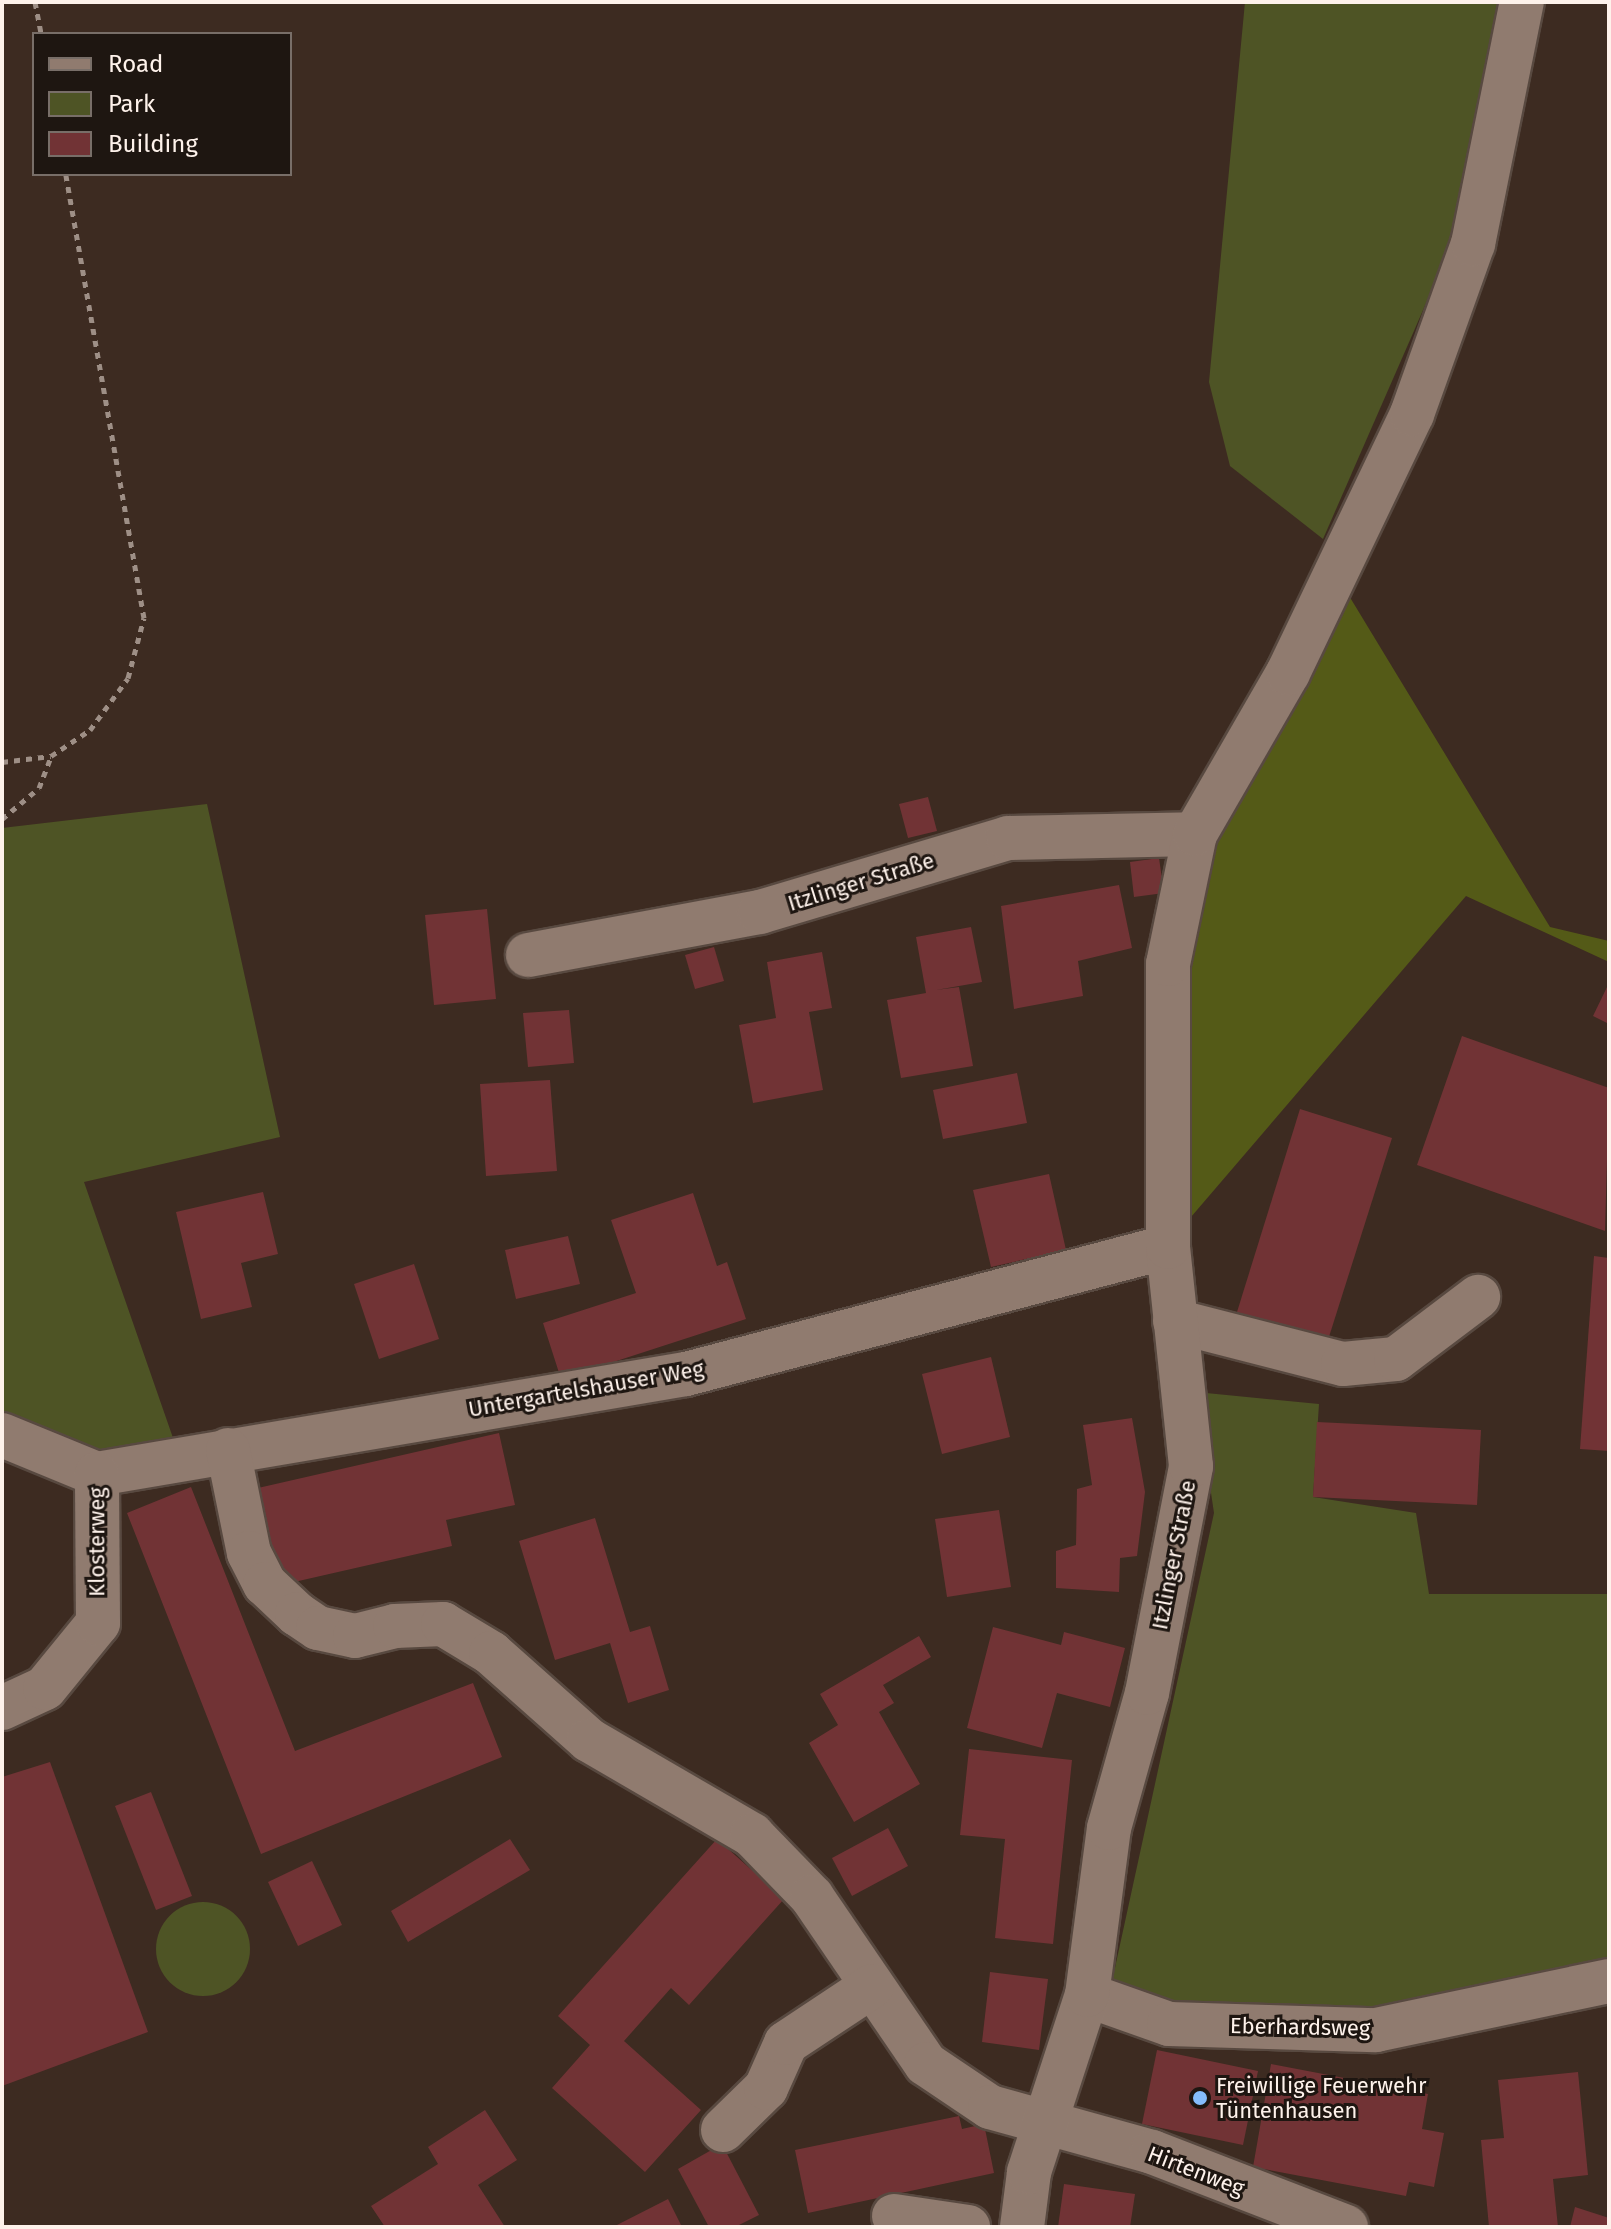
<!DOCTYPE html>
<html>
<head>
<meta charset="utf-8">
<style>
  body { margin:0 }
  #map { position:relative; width:1611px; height:2229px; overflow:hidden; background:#3d2b21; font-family:"Fira Sans",sans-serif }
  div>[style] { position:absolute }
  .green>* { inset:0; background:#4e5425 }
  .round { border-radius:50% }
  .forest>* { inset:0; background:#545a17 }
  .building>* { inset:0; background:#713335 }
  .path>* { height:5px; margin-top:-2.5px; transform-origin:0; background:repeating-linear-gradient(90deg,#9e8f86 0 6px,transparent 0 12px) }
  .roads { filter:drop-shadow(2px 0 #584940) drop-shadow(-2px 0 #584940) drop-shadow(0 2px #584940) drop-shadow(0 -2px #584940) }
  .minor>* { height:44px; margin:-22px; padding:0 22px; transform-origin:22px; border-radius:22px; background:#907b6f }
  .dots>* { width:22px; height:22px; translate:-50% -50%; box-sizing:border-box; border:4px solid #1e1611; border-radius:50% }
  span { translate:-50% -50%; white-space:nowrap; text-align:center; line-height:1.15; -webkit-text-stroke:6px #1e1611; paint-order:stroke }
  .street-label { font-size:22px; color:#fef2eb }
  .poi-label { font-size:22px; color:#fef2eb }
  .left { translate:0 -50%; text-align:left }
  .frame { position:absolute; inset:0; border:4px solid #fef2eb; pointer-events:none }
  .legend { position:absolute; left:32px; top:32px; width:260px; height:144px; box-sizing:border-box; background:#1e1611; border:2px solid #786e68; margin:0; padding:10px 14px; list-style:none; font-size:24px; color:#fef2eb }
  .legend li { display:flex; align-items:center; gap:16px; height:40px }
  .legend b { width:40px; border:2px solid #786e68 }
</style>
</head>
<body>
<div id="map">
  <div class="green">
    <i style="clip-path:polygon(1245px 2px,1503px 2px,1448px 253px,1323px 539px,1230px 466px,1209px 382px)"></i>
    <i style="clip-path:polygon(207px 804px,280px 1137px,84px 1182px,180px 1458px,97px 1474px,2px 1435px,2px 828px)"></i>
    <i style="clip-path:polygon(1196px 1392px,1319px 1404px,1313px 1497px,1416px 1513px,1429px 1594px,1609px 1594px,1609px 1959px,1374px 2006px,1182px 2015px,1111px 1986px,1214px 1513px)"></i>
    <i class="round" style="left:156px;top:1902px;width:94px;height:94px"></i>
  </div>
  <div class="forest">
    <i style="clip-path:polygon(1337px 576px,1550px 927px,1609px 941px,1609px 962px,1466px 896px,1179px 1231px,1160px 904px)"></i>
  </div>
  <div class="building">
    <i style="clip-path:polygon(928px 797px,937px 831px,908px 838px,899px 804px)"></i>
    <i style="clip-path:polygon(1159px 858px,1164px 893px,1134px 897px,1130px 862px)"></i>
    <i style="clip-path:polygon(1119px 885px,1132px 948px,1078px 961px,1083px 996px,1014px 1009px,1001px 906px)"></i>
    <i style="clip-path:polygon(487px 909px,496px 999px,434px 1005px,425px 915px)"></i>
    <i style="clip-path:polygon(971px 927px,982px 982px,936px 990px,959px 987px,973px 1066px,901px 1078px,887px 1000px,926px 993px,916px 937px)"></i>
    <i style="clip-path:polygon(714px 947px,724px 981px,695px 989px,685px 955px)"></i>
    <i style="clip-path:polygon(822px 952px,832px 1008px,809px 1012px,823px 1090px,753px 1103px,739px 1025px,776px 1018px,767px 962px)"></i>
    <i style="clip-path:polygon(1609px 983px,1609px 1024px,1593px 1016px)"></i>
    <i style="clip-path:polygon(569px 1010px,574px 1063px,528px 1067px,523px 1013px)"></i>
    <i style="clip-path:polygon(1462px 1036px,1609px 1088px,1605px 1231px,1417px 1165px)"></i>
    <i style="clip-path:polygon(1017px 1073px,1027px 1123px,943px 1139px,933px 1090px)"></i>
    <i style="clip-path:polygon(550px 1080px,557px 1171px,486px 1176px,480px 1084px)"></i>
    <i style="clip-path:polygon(1300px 1109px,1392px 1138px,1328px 1340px,1237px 1312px)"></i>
    <i style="clip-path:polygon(1049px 1174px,1066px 1250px,991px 1267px,973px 1190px)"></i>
    <i style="clip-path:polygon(263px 1192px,278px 1254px,241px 1263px,252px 1307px,201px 1319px,176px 1212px)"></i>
    <i style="clip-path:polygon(693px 1193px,717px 1266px,727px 1262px,746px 1319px,561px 1379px,543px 1323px,636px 1293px,611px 1220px)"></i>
    <i style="clip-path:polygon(568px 1236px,580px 1284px,516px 1299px,505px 1250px)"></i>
    <i style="clip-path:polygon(1594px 1256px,1609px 1258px,1609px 1451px,1580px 1449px)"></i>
    <i style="clip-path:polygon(414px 1264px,439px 1339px,379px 1359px,354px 1284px)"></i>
    <i style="clip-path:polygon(991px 1357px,1010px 1437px,942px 1454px,922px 1374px)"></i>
    <i style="clip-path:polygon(1132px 1418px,1145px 1492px,1137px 1556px,1120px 1558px,1119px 1592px,1056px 1588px,1056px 1551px,1076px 1545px,1077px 1489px,1092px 1485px,1083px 1425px)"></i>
    <i style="clip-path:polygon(1317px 1422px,1481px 1430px,1477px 1505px,1313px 1497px)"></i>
    <i style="clip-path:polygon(499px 1433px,515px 1505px,446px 1520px,452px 1546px,281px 1585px,258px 1488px)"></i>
    <i style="clip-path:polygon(191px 1487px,295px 1751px,473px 1683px,502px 1757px,261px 1854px,127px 1513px)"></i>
    <i style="clip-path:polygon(999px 1510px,1011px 1587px,947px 1597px,935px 1519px)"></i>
    <i style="clip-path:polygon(595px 1518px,630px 1632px,650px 1626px,669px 1690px,628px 1703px,610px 1643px,555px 1660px,519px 1541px)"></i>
    <i style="clip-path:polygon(993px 1627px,1061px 1645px,1064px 1632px,1125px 1648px,1110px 1707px,1057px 1693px,1042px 1748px,967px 1728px)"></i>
    <i style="clip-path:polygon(919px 1636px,931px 1657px,883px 1685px,894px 1703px,879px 1712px,920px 1784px,854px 1822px,809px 1743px,838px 1725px,820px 1694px)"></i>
    <i style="clip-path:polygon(969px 1749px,1072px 1760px,1053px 1944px,995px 1938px,1005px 1839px,960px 1835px)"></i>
    <i style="clip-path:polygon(50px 1762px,148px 2032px,2px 2086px,2px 1777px)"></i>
    <i style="clip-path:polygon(151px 1792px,192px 1896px,156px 1910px,115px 1806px)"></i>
    <i style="clip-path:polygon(888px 1828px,908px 1866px,852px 1896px,832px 1858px)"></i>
    <i style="clip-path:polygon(510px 1839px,530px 1870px,408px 1942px,391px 1911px)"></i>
    <i style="clip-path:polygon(717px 1839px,784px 1899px,689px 2005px,671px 1988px,624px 2041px,701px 2110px,645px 2172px,552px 2088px,590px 2045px,558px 2016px)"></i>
    <i style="clip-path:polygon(312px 1861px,342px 1925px,298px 1946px,268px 1882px)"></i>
    <i style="clip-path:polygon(990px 1972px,1048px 1979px,1039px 2050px,982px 2042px)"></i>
    <i style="clip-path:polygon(1157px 2050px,1258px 2071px,1243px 2145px,1142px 2124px)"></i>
    <i style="clip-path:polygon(1271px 2064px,1428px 2094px,1422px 2129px,1444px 2133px,1434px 2187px,1409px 2182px,1406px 2196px,1253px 2167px)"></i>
    <i style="clip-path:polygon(1578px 2072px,1588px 2175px,1553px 2179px,1558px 2227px,1489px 2227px,1481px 2140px,1504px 2138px,1498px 2080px)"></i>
    <i style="clip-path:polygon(485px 2110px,517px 2160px,478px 2185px,505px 2227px,385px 2227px,371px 2206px,438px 2164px,428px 2147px)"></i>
    <i style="clip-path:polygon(959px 2116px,962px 2129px,984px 2124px,994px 2173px,808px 2213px,795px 2150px)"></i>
    <i style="clip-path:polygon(722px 2144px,759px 2215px,735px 2227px,709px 2227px,678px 2169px)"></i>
    <i style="clip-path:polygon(1064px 2184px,1135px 2194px,1130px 2227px,1058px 2227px)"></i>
    <i style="clip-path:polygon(668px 2199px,682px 2227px,613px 2227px)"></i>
    <i style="clip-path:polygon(1575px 2207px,1609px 2218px,1609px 2227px,1570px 2227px)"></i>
  </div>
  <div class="path">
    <i style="left:35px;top:2px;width:33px;rotate:79deg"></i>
    <i style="left:2px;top:762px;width:49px;rotate:-7deg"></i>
    <i style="left:51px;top:756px;width:47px;rotate:-33.7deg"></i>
    <i style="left:90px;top:730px;width:64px;rotate:-53.8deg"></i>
    <i style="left:128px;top:678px;width:62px;rotate:-75.1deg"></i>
    <i style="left:144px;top:618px;width:451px;rotate:-100deg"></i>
    <i style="left:2px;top:819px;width:48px;rotate:-40deg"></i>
    <i style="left:39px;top:788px;width:34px;rotate:-69deg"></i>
  </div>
  <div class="roads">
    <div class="minor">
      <i style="left:528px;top:955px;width:236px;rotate:-10.5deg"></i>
      <i style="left:760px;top:912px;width:259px;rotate:-16.6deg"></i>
      <i style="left:1008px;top:838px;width:187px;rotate:-1.2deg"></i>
      <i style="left:1175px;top:1321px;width:173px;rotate:14.4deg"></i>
      <i style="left:1343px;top:1364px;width:53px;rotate:-5.4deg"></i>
      <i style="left:1396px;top:1359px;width:103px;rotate:-37.1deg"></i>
      <i style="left:2px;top:1435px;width:103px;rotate:22.3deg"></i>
      <i style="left:97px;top:1474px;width:597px;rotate:-9.64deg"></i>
      <i style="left:686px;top:1374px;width:498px;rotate:-14.8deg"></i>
      <i style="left:228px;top:1450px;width:105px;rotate:78.5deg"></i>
      <i style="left:249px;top:1553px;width:35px;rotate:63deg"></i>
      <i style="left:265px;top:1584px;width:44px;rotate:43.2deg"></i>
      <i style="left:297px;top:1614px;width:25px;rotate:34deg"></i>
      <i style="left:318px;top:1628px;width:38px;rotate:12deg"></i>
      <i style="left:355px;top:1636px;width:41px;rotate:-14deg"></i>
      <i style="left:395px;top:1626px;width:48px;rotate:-2.4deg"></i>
      <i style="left:443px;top:1624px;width:56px;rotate:31.1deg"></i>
      <i style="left:491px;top:1653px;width:131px;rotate:41.6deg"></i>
      <i style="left:589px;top:1740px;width:189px;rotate:30.2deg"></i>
      <i style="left:752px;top:1835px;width:86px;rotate:45.9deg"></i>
      <i style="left:812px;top:1897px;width:202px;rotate:55.7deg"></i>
      <i style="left:926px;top:2064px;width:77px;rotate:33.9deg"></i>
      <i style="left:990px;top:2107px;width:168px;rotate:15.5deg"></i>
      <i style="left:1152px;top:2152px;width:208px;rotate:21.1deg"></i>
      <i style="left:2px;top:1708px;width:47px;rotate:-24.9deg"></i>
      <i style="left:45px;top:1688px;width:84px;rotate:-50.8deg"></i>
      <i style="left:98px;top:1623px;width:149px;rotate:-90.4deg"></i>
      <i style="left:1087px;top:1995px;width:87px;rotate:19.5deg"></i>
      <i style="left:1169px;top:2024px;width:207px;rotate:1.7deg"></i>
      <i style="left:1376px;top:2030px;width:238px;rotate:-11.9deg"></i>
      <i style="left:723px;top:2130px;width:60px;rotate:-44.3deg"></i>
      <i style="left:766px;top:2088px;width:49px;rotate:-66deg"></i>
      <i style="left:786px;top:2043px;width:103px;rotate:-33.5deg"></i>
      <i style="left:894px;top:2216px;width:75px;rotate:8.5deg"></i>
      <i style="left:1022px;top:2227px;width:55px;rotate:-82.7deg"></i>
      <i style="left:1029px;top:2172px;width:186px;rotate:-71.9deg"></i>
      <i style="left:1087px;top:1995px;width:168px;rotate:-82.5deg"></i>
      <i style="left:1109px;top:1828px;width:140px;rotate:-74.3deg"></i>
      <i style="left:1147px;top:1693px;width:231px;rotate:-79deg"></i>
      <i style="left:1191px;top:1466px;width:220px;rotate:-96deg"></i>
      <i style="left:1168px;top:1247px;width:283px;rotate:-90deg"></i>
      <i style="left:1168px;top:964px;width:133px;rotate:-78.3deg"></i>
      <i style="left:1195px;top:834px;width:186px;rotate:-60deg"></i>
      <i style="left:1288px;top:673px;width:287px;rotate:-64.4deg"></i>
      <i style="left:1412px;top:414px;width:181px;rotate:-70.3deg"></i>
      <i style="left:1473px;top:244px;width:247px;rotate:-78.6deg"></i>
    </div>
  </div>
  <div class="dots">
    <i style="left:1200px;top:2098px;background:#84bcfb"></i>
  </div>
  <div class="street-label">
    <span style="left:861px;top:882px;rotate:-17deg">Itzlinger Straße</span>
    <span style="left:586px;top:1389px;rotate:-10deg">Untergartelshauser Weg</span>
    <span style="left:97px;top:1542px;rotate:-90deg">Klosterweg</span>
    <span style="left:1174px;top:1555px;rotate:-79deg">Itzlinger Straße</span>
    <span style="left:1300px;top:2027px;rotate:1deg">Eberhardsweg</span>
    <span style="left:1196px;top:2171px;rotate:21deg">Hirtenweg</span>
  </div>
  <div class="poi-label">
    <span class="left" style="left:1216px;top:2098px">Freiwillige Feuerwehr<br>Tüntenhausen</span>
  </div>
  <div class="frame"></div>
  <ul class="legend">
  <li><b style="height:10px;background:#907b6f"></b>Road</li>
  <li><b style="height:22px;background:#4e5425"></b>Park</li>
  <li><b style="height:22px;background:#713335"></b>Building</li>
  </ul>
</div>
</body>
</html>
